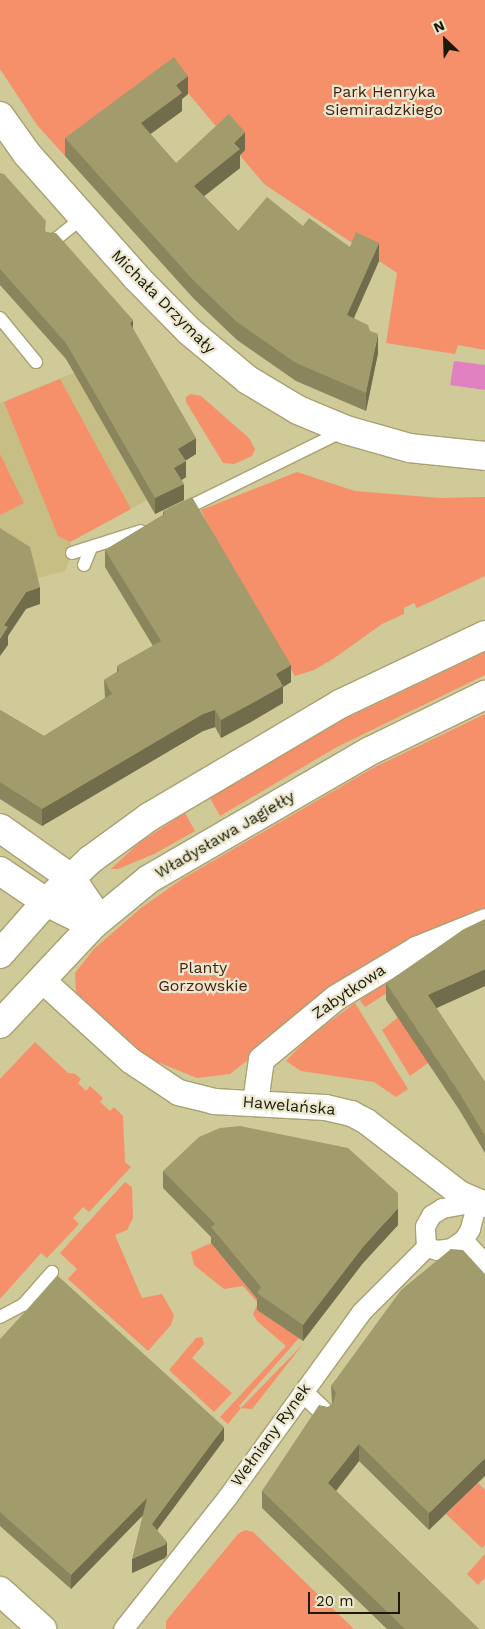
<!DOCTYPE html>
<html>
<head>
<meta charset="utf-8">
<style>
  body { margin:0 }
  #map { position:relative; width:485px; height:1629px; overflow:hidden; background:#d0c998; font-family:"Work Sans",sans-serif }
  div>[style] { position:absolute }
  .built>* { inset:0; background:#c7be86 }
  .green>* { inset:0; background:#f5906b }
  .water>* { inset:0; background:#e181c1 }
  .roads { filter:drop-shadow(1px 0 #a8a172) drop-shadow(-1px 0 #a8a172) drop-shadow(0 1px #a8a172) drop-shadow(0 -1px #a8a172) }
  .service>* { height:12px; margin:-6px; padding:0 6px; transform-origin:6px; border-radius:6px; background:#fff }
  .pedestrian>* { height:19px; margin:-9.5px; padding:0 9.5px; transform-origin:9.5px; border-radius:9.5px; background:#fff }
  .minor>* { height:25px; margin:-12.5px; padding:0 12.5px; transform-origin:12.5px; border-radius:12.5px; background:#fff }
  .secondary>* { height:28px; margin:-14px; padding:0 14px; transform-origin:14px; border-radius:14px; background:#fff }
  .wall>* { inset:0; background:#8b855d }
  .shaded-wall>* { inset:0; background:#716c4c }
  .building>* { inset:0; background:#a29b6c }
  span { translate:-50% -50%; white-space:nowrap; text-align:center; line-height:1.15; -webkit-text-stroke:4.5px #ece8d0; paint-order:stroke }
  .park-label { font-size:16px; color:#492010 }
  .street-label { font-size:16px; color:#1b1806 }
  .north { position:absolute; left:420px; top:15px; width:50px; height:50px; -webkit-text-stroke:4px #ece8d0; paint-order:stroke; rotate:336deg; font-size:14px; font-weight:700; line-height:20px; text-align:center; color:#1b1806 }
  .north::after { content:''; display:block; margin:auto; width:18px; height:22px; background:#1b1806; clip-path:polygon(50% 0,100% 100%,50% 72%,0 100%) }
  .scale { position:absolute; left:308px; top:1592px; width:92px; height:22px; box-sizing:border-box; border:2px solid #1b1806; border-top:0; padding-left:6px; font-size:15px; line-height:18px; white-space:nowrap; color:#1b1806; -webkit-text-stroke:4px #ece8d0; paint-order:stroke }
</style>
</head>
<body>
<div id="map">
  <div class="built">
    <i style="clip-path:polygon(78px 371px,77px 377px,147px 500px,70px 542px,72px 553px,65px 571px,34px 579px,0 603px,0 403px)"></i>
  </div>
  <div class="green">
    <i style="clip-path:polygon(0 0,485px 0,485px 350px,458px 345px,455px 354px,386px 343px,397px 273px,264px 184px,174px 76px,65px 156px,37px 125px,0 69px)"></i>
    <i style="clip-path:polygon(60px 379px,131px 509px,70px 542px,58px 536px,4px 402px)"></i>
    <i style="clip-path:polygon(191px 394px,201px 396px,249px 438px,255px 449px,252px 456px,234px 464px,223px 463px,186px 402px,186px 397px)"></i>
    <i style="clip-path:polygon(0 454px,24px 503px,0 515px)"></i>
    <i style="clip-path:polygon(297px 472px,355px 491px,440px 498px,485px 497px,485px 576px,417px 608px,414px 603px,404px 608px,404px 614px,382px 624px,333px 659px,314px 670px,295px 676px,217px 544px,201px 510px)"></i>
    <i style="clip-path:polygon(485px 652px,485px 675px,337px 747px,220px 816px,210px 798px,330px 726px)"></i>
    <i style="clip-path:polygon(485px 714px,485px 916px,355px 976px,230px 1074px,197px 1078px,143px 1056px,76px 994px,75px 973px,94px 949px,141px 908px,182px 879px,373px 768px)"></i>
    <i style="clip-path:polygon(185px 813px,195px 831px,154px 854px,118px 869px,111px 869px,139px 843px)"></i>
    <i style="clip-path:polygon(401px 972px,428px 1063px,410px 1076px,382px 1030px,401px 1015px,387px 993px,365px 1007px,360px 1000px)"></i>
    <i style="clip-path:polygon(355px 1003px,408px 1089px,396px 1097px,374px 1082px,301px 1071px,286px 1061px,309px 1037px)"></i>
    <i style="clip-path:polygon(35px 1042px,68px 1073px,75px 1074px,81px 1079px,78px 1083px,86px 1091px,90px 1086px,103px 1098px,100px 1102px,110px 1111px,114px 1107px,123px 1116px,125px 1162px,131px 1167px,89px 1212px,83px 1207px,73px 1218px,79px 1224px,47px 1258px,41px 1253px,0 1299px,0 1079px)"></i>
    <i style="clip-path:polygon(125px 1182px,132px 1187px,133px 1218px,127px 1230px,115px 1235px,142px 1298px,162px 1294px,174px 1315px,171px 1325px,148px 1351px,68px 1279px,77px 1269px,60px 1253px)"></i>
    <i style="clip-path:polygon(211px 1243px,261px 1304px,257px 1310px,299px 1338px,239px 1406px,241px 1408px,304px 1343px,252px 1409px,241px 1408px,228px 1424px,220px 1417px,286px 1346px,257px 1321px,253px 1314px,258px 1303px,243px 1286px,224px 1289px,194px 1265px,191px 1252px)"></i>
    <i style="clip-path:polygon(202px 1337px,204px 1344px,192px 1358px,232px 1393px,214px 1412px,169px 1370px,196px 1338px)"></i>
    <i style="clip-path:polygon(478px 1483px,485px 1490px,485px 1545px,482px 1548px,446px 1514px)"></i>
    <i style="clip-path:polygon(245px 1530px,253px 1532px,354px 1629px,166px 1629px,166px 1621px,238px 1534px)"></i>
    <i style="clip-path:polygon(485px 1554px,485px 1578px,478px 1585px,467px 1574px)"></i>
  </div>
  <div class="water">
    <i style="clip-path:polygon(454px 361px,485px 365px,485px 390px,450px 385px)"></i>
  </div>
  <div class="roads">
    <div class="service">
      <i style="left:51px;top:243px;width:40px;rotate:-39deg"></i>
      <i style="left:0;top:318px;width:57px;rotate:50.7deg"></i>
      <i style="left:181px;top:511px;width:183px;rotate:-26.3deg"></i>
      <i style="left:72px;top:553px;width:72px;rotate:-17.7deg"></i>
      <i style="left:84px;top:565px;width:18px;rotate:-68deg"></i>
      <i style="left:0;top:1317px;width:26px;rotate:-28deg"></i>
      <i style="left:23px;top:1305px;width:44px;rotate:-48.7deg"></i>
    </div>
    <div class="pedestrian">
      <i style="left:426px;top:1247px;width:21px;rotate:-93deg"></i>
      <i style="left:425px;top:1226px;width:13px;rotate:-61deg"></i>
      <i style="left:431px;top:1215px;width:13px;rotate:-32deg"></i>
      <i style="left:442px;top:1208px;width:36px;rotate:-10deg"></i>
      <i style="left:477px;top:1202px;width:28px;rotate:105deg"></i>
      <i style="left:470px;top:1229px;width:13px;rotate:122deg"></i>
      <i style="left:463px;top:1240px;width:33px;rotate:47deg"></i>
      <i style="left:303px;top:1392px;width:30px;rotate:44deg"></i>
      <i style="left:123px;top:1629px;width:169px;rotate:-51.7deg"></i>
      <i style="left:228px;top:1496px;width:227px;rotate:-54.1deg"></i>
      <i style="left:361px;top:1312px;width:92px;rotate:-45deg"></i>
      <i style="left:426px;top:1247px;width:11px;rotate:15deg"></i>
      <i style="left:437px;top:1250px;width:14px;rotate:-8deg"></i>
      <i style="left:451px;top:1248px;width:14px;rotate:-34deg"></i>
    </div>
    <div class="minor">
      <i style="left:41px;top:979px;width:120px;rotate:42.3deg"></i>
      <i style="left:130px;top:1060px;width:58px;rotate:33.7deg"></i>
      <i style="left:178px;top:1092px;width:36px;rotate:14deg"></i>
      <i style="left:213px;top:1101px;width:112px;rotate:3.1deg"></i>
      <i style="left:325px;top:1107px;width:27px;rotate:13deg"></i>
      <i style="left:351px;top:1113px;width:17px;rotate:28deg"></i>
      <i style="left:366px;top:1121px;width:118px;rotate:37.7deg"></i>
      <i style="left:459px;top:1193px;width:28px;rotate:23deg"></i>
      <i style="left:255px;top:1102px;width:43px;rotate:-82.1deg"></i>
      <i style="left:261px;top:1059px;width:97px;rotate:-39.6deg"></i>
      <i style="left:336px;top:997px;width:93px;rotate:-31deg"></i>
      <i style="left:416px;top:949px;width:74px;rotate:-22.1deg"></i>
    </div>
    <div class="secondary">
      <i style="left:0;top:116px;width:47px;rotate:54.6deg"></i>
      <i style="left:27px;top:154px;width:166px;rotate:48.4deg"></i>
      <i style="left:137px;top:278px;width:74px;rotate:45.5deg"></i>
      <i style="left:189px;top:331px;width:77px;rotate:39.7deg"></i>
      <i style="left:248px;top:380px;width:58px;rotate:31deg"></i>
      <i style="left:298px;top:410px;width:52px;rotate:22.6deg"></i>
      <i style="left:346px;top:430px;width:66px;rotate:15.9deg"></i>
      <i style="left:409px;top:448px;width:76px;rotate:6deg"></i>
      <i style="left:0;top:828px;width:87px;rotate:35.2deg"></i>
      <i style="left:71px;top:878px;width:50px;rotate:55.7deg"></i>
      <i style="left:0;top:871px;width:55px;rotate:34deg"></i>
      <i style="left:46px;top:902px;width:52px;rotate:26.1deg"></i>
      <i style="left:0;top:954px;width:69px;rotate:-48.5deg"></i>
      <i style="left:46px;top:902px;width:61px;rotate:-43.7deg"></i>
      <i style="left:90px;top:860px;width:73px;rotate:-36.1deg"></i>
      <i style="left:149px;top:817px;width:222px;rotate:-30.6deg"></i>
      <i style="left:340px;top:704px;width:161px;rotate:-25.4deg"></i>
      <i style="left:0;top:1024px;width:136px;rotate:-46.8deg"></i>
      <i style="left:93px;top:925px;width:72px;rotate:-39.4deg"></i>
      <i style="left:149px;top:879px;width:255px;rotate:-30.1deg"></i>
      <i style="left:370px;top:751px;width:128px;rotate:-26deg"></i>
      <i style="left:0;top:1591px;width:57px;rotate:42.1deg"></i>
    </div>
  </div>
  <div class="wall">
    <i style="clip-path:polygon(188px 94px,182px 99px,182px 111px,150px 134px,176px 163px,245px 150px,240px 155px,240px 168px,204px 196px,238px 231px,303px 226px,379px 261px,354px 318px,370px 331px,378px 353px,366px 411px,296px 381px,237px 340px,194px 299px,65px 156px,65px 138px)"></i>
    <i style="clip-path:polygon(0 173px,46px 232px,133px 329px,196px 454px,185px 461px,186px 477px,182px 480px,184px 500px,155px 514px,66px 359px,0 285px)"></i>
    <i style="clip-path:polygon(163px 511px,291px 682px,283px 687px,283px 703px,249px 723px,221px 738px,215px 727px,203px 731px,42px 826px,0 799px,0 710px,44px 736px,105px 698px,104px 680px,117px 672px,117px 666px,153px 646px,105px 567px,105px 550px,163px 515px)"></i>
    <i style="clip-path:polygon(386px 983px,485px 986px,436px 1008px,485px 1082px,485px 1153px,460px 1111px,386px 1000px)"></i>
    <i style="clip-path:polygon(163px 1171px,398px 1225px,363px 1263px,303px 1341px,257px 1310px,257px 1299px,211px 1243px,211px 1237px,163px 1188px)"></i>
    <i style="clip-path:polygon(451px 1249px,429px 1530px,359px 1461px,336px 1491px,479px 1629px,387px 1629px,262px 1508px,262px 1491px,328px 1407px,332px 1404px,331px 1386px)"></i>
    <i style="clip-path:polygon(0 1339px,224px 1440px,157px 1530px,167px 1555px,165px 1558px,132px 1573px,143px 1515px,71px 1589px,0 1526px)"></i>
  </div>
  <div class="shaded-wall">
    <i style="clip-path:polygon(188px 76px,188px 94px,182px 99px,182px 111px,141px 141px,141px 123px,176px 85px)"></i>
    <i style="clip-path:polygon(245px 132px,245px 150px,240px 155px,240px 168px,194px 204px,194px 186px,234px 143px)"></i>
    <i style="clip-path:polygon(379px 243px,379px 261px,347px 333px,347px 315px)"></i>
    <i style="clip-path:polygon(133px 320px,133px 336px,130px 323px)"></i>
    <i style="clip-path:polygon(378px 334px,378px 353px,366px 411px,366px 393px)"></i>
    <i style="clip-path:polygon(196px 438px,196px 454px,178px 465px,178px 449px)"></i>
    <i style="clip-path:polygon(186px 461px,186px 477px,174px 484px,174px 468px)"></i>
    <i style="clip-path:polygon(184px 484px,184px 500px,155px 514px,155px 498px)"></i>
    <i style="clip-path:polygon(40px 587px,40px 604px,26px 609px,8px 636px,8px 645px,0 656px,0 639px,4px 625px,26px 592px)"></i>
    <i style="clip-path:polygon(291px 665px,291px 682px,283px 687px,283px 703px,249px 723px,221px 738px,221px 720px,276px 674px)"></i>
    <i style="clip-path:polygon(215px 710px,215px 727px,203px 731px,42px 826px,42px 809px,203px 714px)"></i>
    <i style="clip-path:polygon(485px 969px,485px 986px,428px 1012px,428px 995px)"></i>
    <i style="clip-path:polygon(398px 1208px,398px 1225px,363px 1263px,303px 1341px,303px 1325px,363px 1247px)"></i>
    <i style="clip-path:polygon(224px 1427px,224px 1440px,152px 1537px,152px 1524px)"></i>
    <i style="clip-path:polygon(359px 1444px,359px 1461px,328px 1501px,328px 1483px)"></i>
    <i style="clip-path:polygon(485px 1458px,485px 1476px,429px 1530px,429px 1513px)"></i>
    <i style="clip-path:polygon(147px 1498px,147px 1511px,71px 1589px,71px 1575px)"></i>
    <i style="clip-path:polygon(167px 1542px,167px 1555px,165px 1558px,132px 1573px,132px 1559px)"></i>
  </div>
  <div class="building">
    <i style="clip-path:polygon(174px 57px,188px 76px,176px 85px,182px 93px,141px 123px,176px 163px,229px 114px,245px 132px,234px 143px,240px 149px,194px 186px,238px 231px,267px 197px,303px 226px,309px 218px,350px 247px,356px 232px,379px 243px,347px 315px,368px 325px,370px 331px,378px 334px,366px 393px,296px 363px,237px 322px,194px 281px,65px 138px)"></i>
    <i style="clip-path:polygon(0 173px,4px 174px,46px 221px,45px 232px,56px 233px,133px 320px,130px 323px,196px 438px,178px 449px,186px 461px,174px 468px,184px 484px,155px 498px,66px 343px,0 269px)"></i>
    <i style="clip-path:polygon(192px 497px,291px 665px,276px 674px,283px 686px,249px 705px,221px 720px,215px 710px,203px 714px,42px 809px,0 782px,0 710px,44px 736px,112px 694px,104px 680px,119px 671px,117px 666px,161px 641px,105px 550px,165px 514px,163px 511px)"></i>
    <i style="clip-path:polygon(0 528px,30px 547px,40px 587px,26px 592px,4px 625px,8px 627px,0 639px)"></i>
    <i style="clip-path:polygon(485px 919px,485px 969px,428px 995px,485px 1082px,485px 1136px,460px 1094px,386px 983px,464px 929px)"></i>
    <i style="clip-path:polygon(240px 1126px,348px 1148px,398px 1193px,398px 1208px,363px 1247px,303px 1325px,257px 1293px,261px 1287px,211px 1227px,215px 1224px,163px 1171px,199px 1137px,220px 1128px)"></i>
    <i style="clip-path:polygon(451px 1249px,463px 1250px,485px 1274px,485px 1458px,429px 1513px,359px 1444px,328px 1483px,479px 1629px,405px 1629px,262px 1491px,319px 1405px,328px 1407px,333px 1403px,336px 1393px,331px 1386px,401px 1290px)"></i>
    <i style="clip-path:polygon(58px 1276px,224px 1427px,152px 1524px,167px 1542px,165px 1545px,132px 1559px,147px 1498px,71px 1575px,0 1512px,0 1339px)"></i>
  </div>
  <div class="park-label">
    <span style="left:384px;top:101px">Park Henryka<br>Siemiradzkiego</span>
    <span style="left:203px;top:977px">Planty<br>Gorzowskie</span>
  </div>
  <div class="street-label">
    <span style="left:163px;top:302px;rotate:45deg">Michała Drzymały</span>
    <span style="left:225px;top:835px;rotate:-30deg">Władysława Jagiełły</span>
    <span style="left:349px;top:992px;rotate:-34deg">Zabytkowa</span>
    <span style="left:289px;top:1106px;rotate:5deg">Hawelańska</span>
    <span style="left:271px;top:1435px;rotate:-54deg">Wełniany Rynek</span>
  </div>
  <div class="north">N</div>
  <div class="scale">20 m</div>
</div>
</body>
</html>
